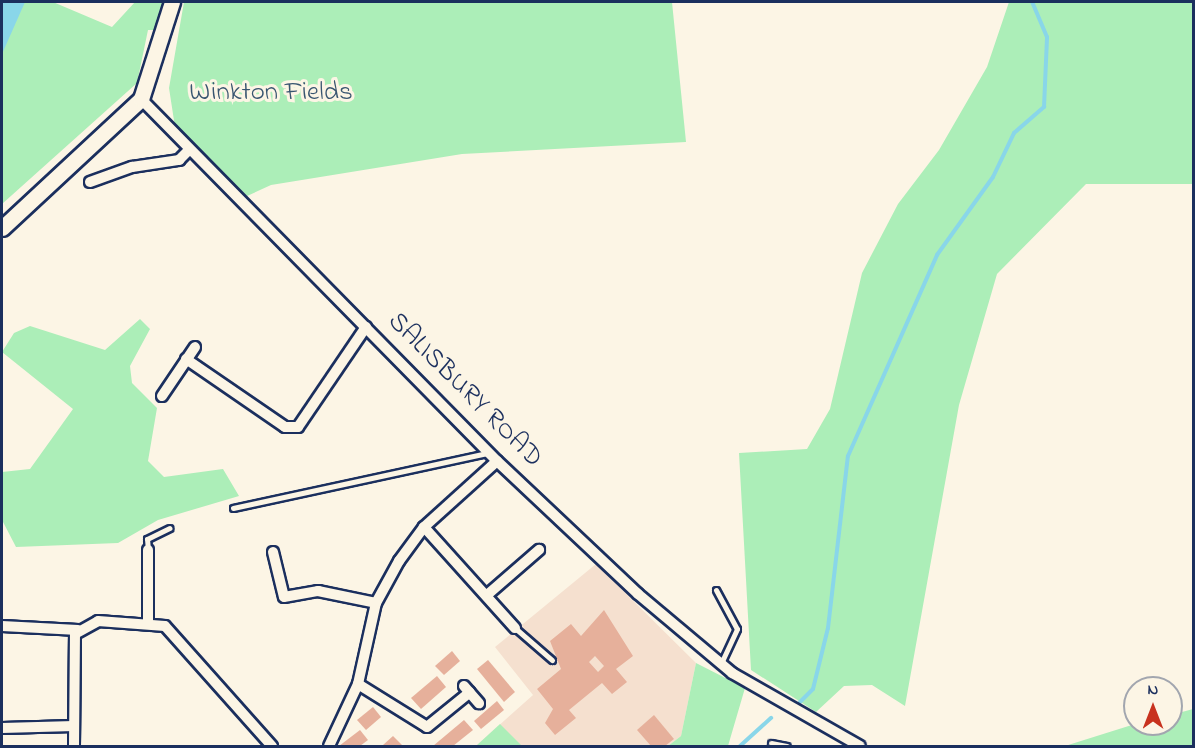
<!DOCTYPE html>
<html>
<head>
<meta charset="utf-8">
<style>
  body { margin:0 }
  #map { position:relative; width:1195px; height:748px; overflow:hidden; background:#fcf5e5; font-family:"Indie Flower",sans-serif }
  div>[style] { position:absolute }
  .built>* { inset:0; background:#f5e0cf }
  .green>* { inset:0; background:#aceeb8 }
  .water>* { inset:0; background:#89d6e9 }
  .stream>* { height:4px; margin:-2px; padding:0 2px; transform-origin:2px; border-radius:2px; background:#89d6e9 }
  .building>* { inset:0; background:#e6b09b }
  .roads { filter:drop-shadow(2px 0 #1b2f5e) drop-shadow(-2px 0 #1b2f5e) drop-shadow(0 2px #1b2f5e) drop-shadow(0 -2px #1b2f5e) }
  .service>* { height:5px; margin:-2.5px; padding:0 2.5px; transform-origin:2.5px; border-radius:2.5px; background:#fcf5e5 }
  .minor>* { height:10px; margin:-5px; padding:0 5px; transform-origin:5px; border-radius:5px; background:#fcf5e5 }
  .secondary>* { height:15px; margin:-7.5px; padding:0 7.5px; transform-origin:7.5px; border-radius:7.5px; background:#fcf5e5 }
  span { translate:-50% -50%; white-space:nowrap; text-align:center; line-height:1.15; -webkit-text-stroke:6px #fcf5e5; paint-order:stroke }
  .park-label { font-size:27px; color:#385570 }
  .street-label { font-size:27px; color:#1b2f5e }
  .frame { position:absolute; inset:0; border:3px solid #1b2f5e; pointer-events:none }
  .north { position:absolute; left:1123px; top:676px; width:60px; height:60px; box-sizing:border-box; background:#fcf5e5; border:2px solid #a2a6af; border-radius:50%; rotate:0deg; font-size:16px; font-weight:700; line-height:24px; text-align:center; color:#1b2f5e }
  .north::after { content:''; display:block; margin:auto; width:21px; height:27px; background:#c8321e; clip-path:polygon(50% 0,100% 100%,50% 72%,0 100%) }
</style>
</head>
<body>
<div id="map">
  <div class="built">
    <i style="clip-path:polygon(596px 564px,696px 663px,681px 736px,668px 746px,476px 746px,533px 695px,495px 647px)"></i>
  </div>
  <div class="green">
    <i style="clip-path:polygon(2px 2px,53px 2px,112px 27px,135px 2px,163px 2px,157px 30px,148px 30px,137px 83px,2px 204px)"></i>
    <i style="clip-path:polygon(184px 2px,672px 2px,686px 142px,462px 154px,271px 185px,247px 196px,175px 127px,169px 88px)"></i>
    <i style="clip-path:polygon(1009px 2px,1193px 2px,1193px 184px,1086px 184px,997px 274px,959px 405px,905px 706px,872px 685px,844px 686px,816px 712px,751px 670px,739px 453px,807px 449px,830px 409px,862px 273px,898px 204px,939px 150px,987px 67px)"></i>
    <i style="clip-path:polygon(140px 319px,150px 329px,130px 366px,132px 383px,157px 408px,148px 461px,164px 477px,223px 469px,239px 496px,158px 520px,118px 543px,16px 547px,2px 520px,2px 472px,30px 469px,73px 409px,2px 352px,14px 333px,30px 326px,105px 350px)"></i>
    <i style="clip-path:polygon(696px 663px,745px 688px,728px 746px,668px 746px,681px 736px)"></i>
    <i style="clip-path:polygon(1193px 709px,1193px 746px,1065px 746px,1135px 724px,1171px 724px,1171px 715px)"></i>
    <i style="clip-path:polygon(500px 724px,522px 746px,476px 746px)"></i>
  </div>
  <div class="water">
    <i style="clip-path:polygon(2px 2px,25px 2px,2px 54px)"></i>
  </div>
  <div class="stream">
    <i style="left:800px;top:702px;width:18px;rotate:-45deg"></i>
    <i style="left:813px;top:689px;width:63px;rotate:-76.2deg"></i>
    <i style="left:828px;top:628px;width:173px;rotate:-83.4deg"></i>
    <i style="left:848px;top:456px;width:220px;rotate:-66.1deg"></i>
    <i style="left:937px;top:255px;width:96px;rotate:-54.3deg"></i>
    <i style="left:993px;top:177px;width:49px;rotate:-64.5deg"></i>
    <i style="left:1014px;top:133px;width:40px;rotate:-41deg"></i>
    <i style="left:1044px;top:107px;width:70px;rotate:-87.5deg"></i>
    <i style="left:1047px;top:37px;width:38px;rotate:-113deg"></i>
    <i style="left:740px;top:746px;width:42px;rotate:-42.1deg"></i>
  </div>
  <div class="building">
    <i style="clip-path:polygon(evenodd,604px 610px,633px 656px,616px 669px,627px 682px,612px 694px,602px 683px,569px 710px,576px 718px,555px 735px,545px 723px,553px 709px,537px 689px,561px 669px,550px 641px,571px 624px,581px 636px,604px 610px,595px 656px,604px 666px,598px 672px,589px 662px,595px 656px)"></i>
    <i style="clip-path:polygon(452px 651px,460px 661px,444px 675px,435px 666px)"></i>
    <i style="clip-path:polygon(488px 660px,515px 692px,504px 702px,477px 669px)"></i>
    <i style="clip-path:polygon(437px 676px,446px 687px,421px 709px,411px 698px)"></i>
    <i style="clip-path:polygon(497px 701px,504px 710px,481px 729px,474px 721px)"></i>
    <i style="clip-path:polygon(373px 707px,381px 717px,366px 730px,357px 720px)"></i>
    <i style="clip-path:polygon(654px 715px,674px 739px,665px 746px,651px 746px,637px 730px)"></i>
    <i style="clip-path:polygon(464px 720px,473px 730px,453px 746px,433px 746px)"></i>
    <i style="clip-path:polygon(360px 730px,368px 740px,360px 746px,339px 746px)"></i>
    <i style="clip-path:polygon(393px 736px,403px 746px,383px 745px)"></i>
  </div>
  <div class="roads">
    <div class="service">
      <i style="left:233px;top:508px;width:260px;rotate:-12.2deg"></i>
      <i style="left:148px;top:550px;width:11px;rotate:-95deg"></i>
      <i style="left:147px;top:539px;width:25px;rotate:-26deg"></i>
      <i style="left:716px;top:590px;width:44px;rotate:61.7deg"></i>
      <i style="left:737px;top:629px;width:38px;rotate:115deg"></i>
      <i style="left:515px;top:628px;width:49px;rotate:40.9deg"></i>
      <i style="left:771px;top:743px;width:16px;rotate:11deg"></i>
    </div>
    <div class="minor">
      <i style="left:141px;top:99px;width:508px;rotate:45.48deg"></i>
      <i style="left:497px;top:461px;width:194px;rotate:43.3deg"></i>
      <i style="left:638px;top:594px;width:123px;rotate:40deg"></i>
      <i style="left:732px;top:673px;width:147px;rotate:29.7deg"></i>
      <i style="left:90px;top:182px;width:45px;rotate:-19.7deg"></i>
      <i style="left:132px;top:167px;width:48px;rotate:-8.5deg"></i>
      <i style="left:179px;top:160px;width:13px;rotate:-45deg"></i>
      <i style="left:186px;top:359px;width:120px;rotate:34.5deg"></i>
      <i style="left:285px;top:427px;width:13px"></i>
      <i style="left:298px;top:427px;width:121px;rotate:-55.8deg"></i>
      <i style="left:162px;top:396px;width:59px;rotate:-56deg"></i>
      <i style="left:424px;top:527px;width:136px;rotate:48deg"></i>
      <i style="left:148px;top:550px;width:72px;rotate:90deg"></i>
      <i style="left:273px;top:552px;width:46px;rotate:76.3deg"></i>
      <i style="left:284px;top:597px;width:35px;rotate:-10deg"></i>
      <i style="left:318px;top:591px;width:59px;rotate:11.7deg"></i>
      <i style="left:487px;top:595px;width:69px;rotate:-40.9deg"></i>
      <i style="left:2px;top:626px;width:76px;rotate:3deg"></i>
      <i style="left:358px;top:684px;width:81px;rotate:31.9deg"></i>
      <i style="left:427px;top:727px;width:55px;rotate:-39.1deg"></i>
      <i style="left:464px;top:686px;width:23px;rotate:49deg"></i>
      <i style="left:2px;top:728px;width:72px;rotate:-1.6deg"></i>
      <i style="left:74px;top:746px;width:112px;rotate:-89.5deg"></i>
      <i style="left:75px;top:634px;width:26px;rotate:-29deg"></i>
      <i style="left:98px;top:621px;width:67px;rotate:4.3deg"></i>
      <i style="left:165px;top:626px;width:161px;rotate:48.3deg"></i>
      <i style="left:329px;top:746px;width:68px;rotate:-64.9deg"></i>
      <i style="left:358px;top:684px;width:83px;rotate:-77.5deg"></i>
      <i style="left:376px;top:603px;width:48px;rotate:-61.3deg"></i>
      <i style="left:399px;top:561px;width:42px;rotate:-53.7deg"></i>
      <i style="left:424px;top:527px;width:98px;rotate:-42.1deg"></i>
    </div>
    <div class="secondary">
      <i style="left:2px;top:228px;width:190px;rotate:-42.9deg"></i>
      <i style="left:141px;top:99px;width:102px;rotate:-72.3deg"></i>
    </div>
  </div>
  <div class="park-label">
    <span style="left:271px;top:93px">Winkton Fields</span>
  </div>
  <div class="street-label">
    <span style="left:465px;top:390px;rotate:45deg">SALISBURY ROAD</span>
  </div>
  <div class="frame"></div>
  <div class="north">N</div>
</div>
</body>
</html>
